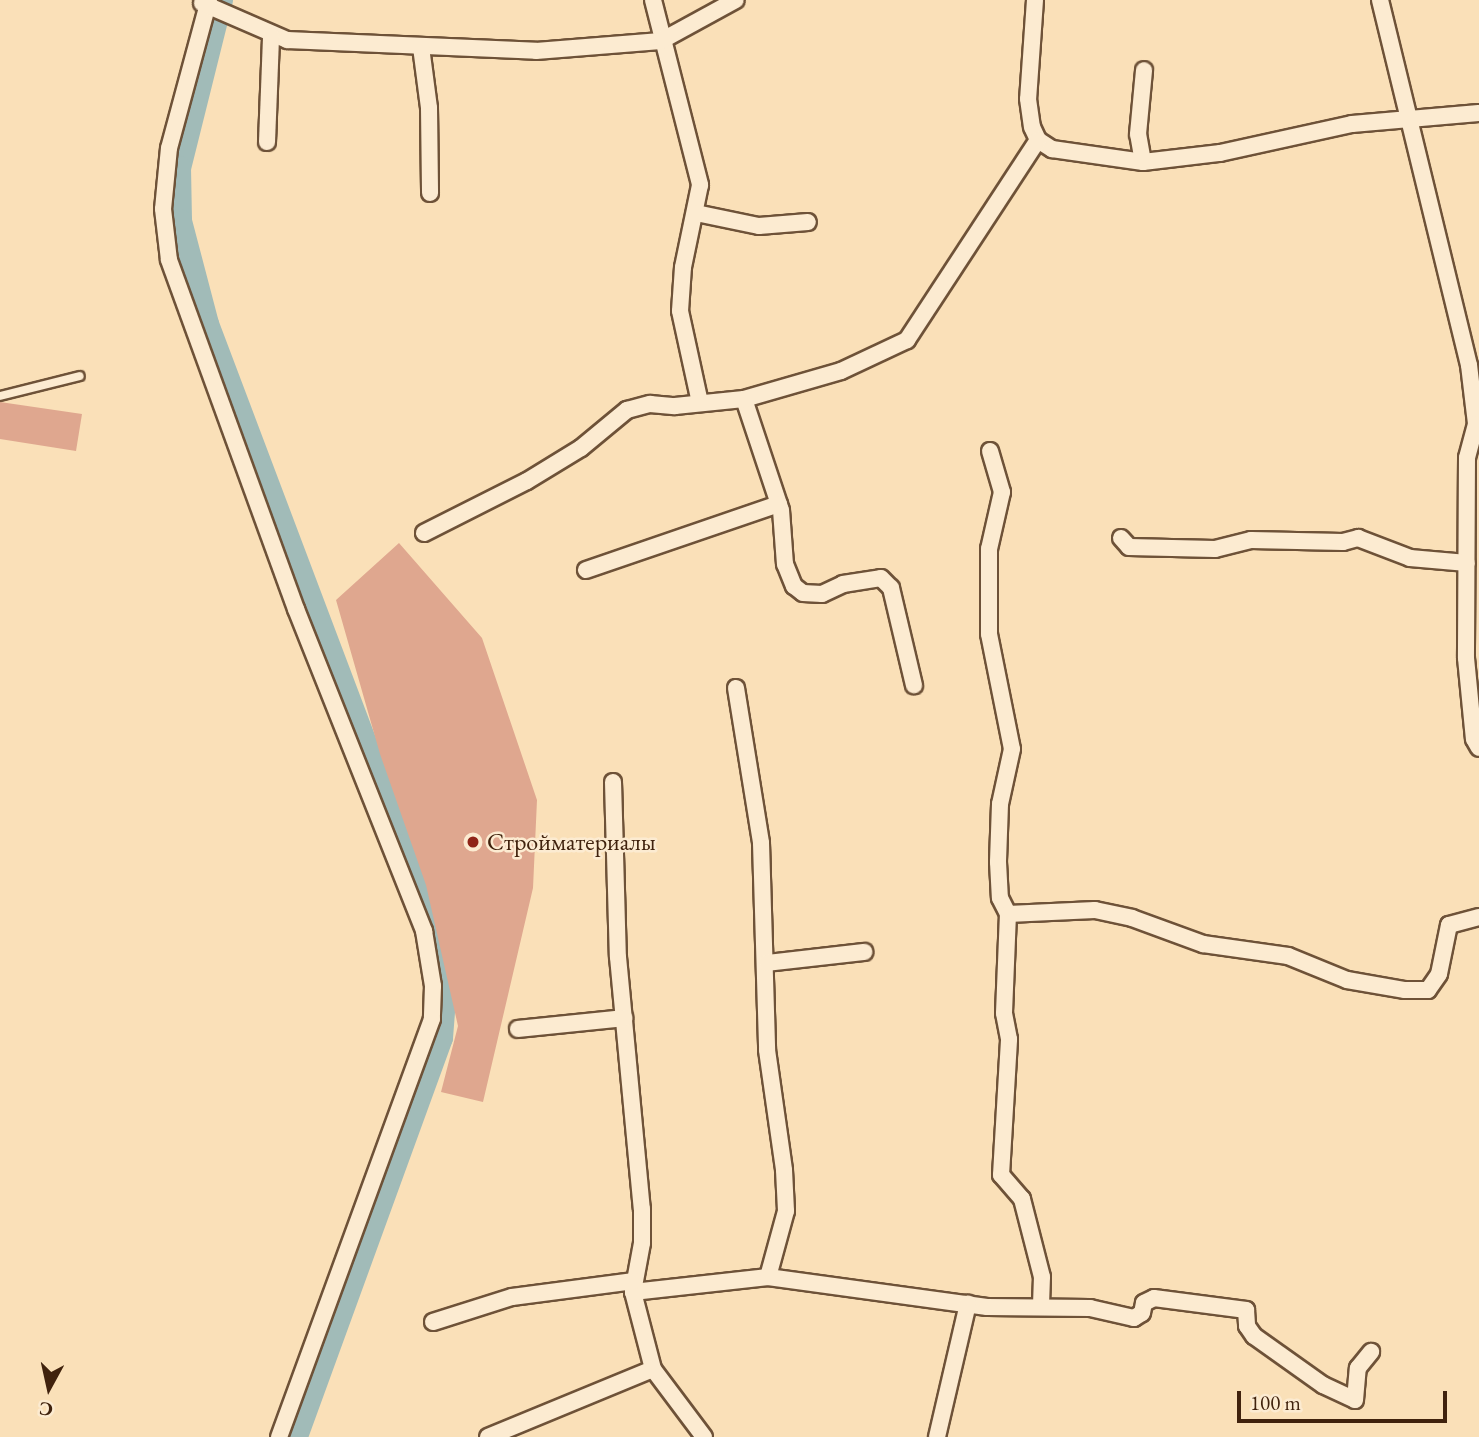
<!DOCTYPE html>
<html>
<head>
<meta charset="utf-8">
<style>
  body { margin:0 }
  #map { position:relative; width:1479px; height:1437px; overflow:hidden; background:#fae0b8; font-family:"EB Garamond",serif }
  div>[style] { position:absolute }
  .river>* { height:24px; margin:-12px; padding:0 12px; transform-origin:12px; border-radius:12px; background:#a1bbb8 }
  .building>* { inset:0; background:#dfa78f }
  .roads { filter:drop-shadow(2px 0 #6e5238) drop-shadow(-2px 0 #6e5238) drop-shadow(0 2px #6e5238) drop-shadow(0 -2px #6e5238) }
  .service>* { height:8px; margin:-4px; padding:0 4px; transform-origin:4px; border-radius:4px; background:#fcebd1 }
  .minor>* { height:16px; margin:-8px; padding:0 8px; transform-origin:8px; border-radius:8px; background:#fcebd1 }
  .dots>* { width:19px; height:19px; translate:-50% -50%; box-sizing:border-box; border:4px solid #fcebd1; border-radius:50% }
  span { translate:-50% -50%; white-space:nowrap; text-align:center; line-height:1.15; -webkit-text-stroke:5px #fcebd1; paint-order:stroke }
  .poi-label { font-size:24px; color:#40220d }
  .left { translate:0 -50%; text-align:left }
  .north { position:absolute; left:14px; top:1353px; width:70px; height:70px; -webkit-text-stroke:5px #fcebd1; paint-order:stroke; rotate:188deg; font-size:19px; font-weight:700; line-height:28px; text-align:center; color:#40220d }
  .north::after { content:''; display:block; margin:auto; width:24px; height:32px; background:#40220d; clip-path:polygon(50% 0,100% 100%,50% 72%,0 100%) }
  .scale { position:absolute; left:1237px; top:1391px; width:210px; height:32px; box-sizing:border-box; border:4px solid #40220d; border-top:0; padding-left:9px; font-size:21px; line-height:24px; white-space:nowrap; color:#40220d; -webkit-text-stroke:5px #fcebd1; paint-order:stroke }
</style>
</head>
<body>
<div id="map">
  <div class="river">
    <i style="left:221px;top:0;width:173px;rotate:104deg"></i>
    <i style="left:179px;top:168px;width:53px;rotate:88.9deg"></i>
    <i style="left:180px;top:221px;width:106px;rotate:75.3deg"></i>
    <i style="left:207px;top:324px;width:558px;rotate:69.32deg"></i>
    <i style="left:404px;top:846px;width:93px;rotate:71.2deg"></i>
    <i style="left:434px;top:934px;width:53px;rotate:78.1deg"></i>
    <i style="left:445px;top:986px;width:52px;rotate:94.4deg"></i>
    <i style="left:441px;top:1038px;width:425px;rotate:110deg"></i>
  </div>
  <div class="building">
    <i style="clip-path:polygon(0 402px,82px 414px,76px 451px,0 439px)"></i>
    <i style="clip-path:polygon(399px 543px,482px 638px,537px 800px,533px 888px,483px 1102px,441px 1092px,458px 1026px,426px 885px,380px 754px,336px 600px)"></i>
  </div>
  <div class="roads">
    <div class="service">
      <i style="left:0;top:396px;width:82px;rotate:-14deg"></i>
    </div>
    <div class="minor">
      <i style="left:209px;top:0;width:153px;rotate:105.1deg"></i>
      <i style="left:169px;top:148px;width:61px;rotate:95.6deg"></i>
      <i style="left:163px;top:209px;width:51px;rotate:83.3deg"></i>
      <i style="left:169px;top:260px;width:371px;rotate:70deg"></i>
      <i style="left:296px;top:609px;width:347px;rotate:68.3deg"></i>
      <i style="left:424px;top:931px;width:56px;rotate:80.7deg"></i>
      <i style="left:433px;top:986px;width:33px;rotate:92deg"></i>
      <i style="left:432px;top:1019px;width:445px;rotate:110.1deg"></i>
      <i style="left:653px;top:0;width:191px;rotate:75.7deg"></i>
      <i style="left:700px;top:185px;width:84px;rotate:101.7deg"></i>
      <i style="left:683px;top:267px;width:44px;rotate:93.9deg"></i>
      <i style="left:680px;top:311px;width:94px;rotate:77.7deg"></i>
      <i style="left:1035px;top:0;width:99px;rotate:94deg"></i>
      <i style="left:1028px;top:99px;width:28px;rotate:82deg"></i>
      <i style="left:1032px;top:127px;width:14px;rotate:65deg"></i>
      <i style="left:1038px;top:140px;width:17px;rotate:33deg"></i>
      <i style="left:1052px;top:149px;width:92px;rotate:8.1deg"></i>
      <i style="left:1143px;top:162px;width:78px;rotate:-6.7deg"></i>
      <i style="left:1220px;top:153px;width:135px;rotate:-12.4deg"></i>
      <i style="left:1352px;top:124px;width:127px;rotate:-5deg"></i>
      <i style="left:1380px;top:0;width:376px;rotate:76.3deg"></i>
      <i style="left:1469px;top:365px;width:59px;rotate:83.2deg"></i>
      <i style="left:1476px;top:424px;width:35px;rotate:105deg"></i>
      <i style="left:1467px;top:458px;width:200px;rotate:90.3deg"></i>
      <i style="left:1466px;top:658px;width:81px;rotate:84.4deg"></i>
      <i style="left:1474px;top:739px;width:10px;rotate:61deg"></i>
      <i style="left:202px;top:3px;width:93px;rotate:23.5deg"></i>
      <i style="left:287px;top:40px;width:249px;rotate:2.5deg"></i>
      <i style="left:536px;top:51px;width:125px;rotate:-4.6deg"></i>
      <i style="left:661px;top:41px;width:85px;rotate:-28.7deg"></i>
      <i style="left:421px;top:47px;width:62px;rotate:82.5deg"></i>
      <i style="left:429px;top:108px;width:85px;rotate:89.3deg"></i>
      <i style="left:267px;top:142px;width:106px;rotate:-87.8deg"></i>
      <i style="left:1143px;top:162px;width:28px;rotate:-100deg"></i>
      <i style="left:1138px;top:134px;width:64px;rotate:-84.6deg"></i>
      <i style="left:696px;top:213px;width:64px;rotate:11.7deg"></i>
      <i style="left:759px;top:226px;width:49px;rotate:-4.7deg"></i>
      <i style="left:744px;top:399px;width:117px;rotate:71.6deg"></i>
      <i style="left:781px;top:510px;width:54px;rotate:85.8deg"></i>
      <i style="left:785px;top:564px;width:24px;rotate:68deg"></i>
      <i style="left:794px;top:586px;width:11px;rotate:38deg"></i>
      <i style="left:803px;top:593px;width:19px;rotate:3deg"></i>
      <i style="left:822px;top:594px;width:23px;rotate:-25deg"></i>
      <i style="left:843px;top:584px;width:38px;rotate:-9deg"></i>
      <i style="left:881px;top:578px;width:14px;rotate:45deg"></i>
      <i style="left:891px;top:588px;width:100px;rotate:76.7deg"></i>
      <i style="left:990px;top:451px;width:43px;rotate:73.7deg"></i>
      <i style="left:1002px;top:492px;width:58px;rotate:102.8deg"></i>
      <i style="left:989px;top:549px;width:85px;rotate:90deg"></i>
      <i style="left:989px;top:634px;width:117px;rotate:78.7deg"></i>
      <i style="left:1012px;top:749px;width:56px;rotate:102.3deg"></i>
      <i style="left:1000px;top:804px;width:58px;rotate:92deg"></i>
      <i style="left:998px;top:862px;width:36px;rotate:87deg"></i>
      <i style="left:1000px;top:898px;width:18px;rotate:63deg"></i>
      <i style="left:424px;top:533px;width:115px;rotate:-26.8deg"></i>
      <i style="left:527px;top:481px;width:63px;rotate:-31.4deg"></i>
      <i style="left:581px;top:448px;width:60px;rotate:-39.6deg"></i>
      <i style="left:627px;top:410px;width:24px;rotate:-15deg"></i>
      <i style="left:650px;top:404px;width:25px;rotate:5deg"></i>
      <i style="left:675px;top:406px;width:69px;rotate:-5.8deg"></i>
      <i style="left:744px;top:399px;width:101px;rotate:-16.1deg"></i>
      <i style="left:841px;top:371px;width:73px;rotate:-25.2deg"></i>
      <i style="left:907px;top:340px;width:239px;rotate:-56.8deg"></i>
      <i style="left:1121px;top:538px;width:12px;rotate:48deg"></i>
      <i style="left:1129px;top:547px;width:86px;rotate:1.3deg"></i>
      <i style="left:1215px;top:549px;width:37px;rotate:-14deg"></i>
      <i style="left:1251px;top:540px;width:92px;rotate:1.2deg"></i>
      <i style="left:1343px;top:542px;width:16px;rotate:-15deg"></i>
      <i style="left:1358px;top:538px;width:56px;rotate:21deg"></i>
      <i style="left:1410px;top:558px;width:57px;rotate:5deg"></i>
      <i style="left:586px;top:570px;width:204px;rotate:-18.9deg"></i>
      <i style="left:736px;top:688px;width:157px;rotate:80.8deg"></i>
      <i style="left:761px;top:843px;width:207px;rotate:88.3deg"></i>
      <i style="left:767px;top:1050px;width:121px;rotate:81.9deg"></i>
      <i style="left:784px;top:1170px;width:41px;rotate:87.2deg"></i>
      <i style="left:786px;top:1211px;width:68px;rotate:105.3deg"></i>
      <i style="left:613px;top:782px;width:175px;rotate:88.4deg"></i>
      <i style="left:618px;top:957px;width:253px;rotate:84.6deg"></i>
      <i style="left:642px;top:1209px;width:34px;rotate:90deg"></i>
      <i style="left:642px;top:1243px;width:50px;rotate:100.4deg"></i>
      <i style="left:633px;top:1292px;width:80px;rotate:75.4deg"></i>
      <i style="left:653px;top:1369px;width:85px;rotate:53.1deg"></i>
      <i style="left:767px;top:963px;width:98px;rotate:-6.5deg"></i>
      <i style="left:518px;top:1029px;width:107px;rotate:-5.9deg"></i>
      <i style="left:633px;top:1292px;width:136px;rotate:-6.3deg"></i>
      <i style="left:768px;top:1277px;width:221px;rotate:7.8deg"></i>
      <i style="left:987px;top:1307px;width:103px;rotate:0.6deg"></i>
      <i style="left:1090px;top:1308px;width:45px;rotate:12.8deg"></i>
      <i style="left:1134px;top:1318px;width:9px;rotate:-32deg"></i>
      <i style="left:1142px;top:1313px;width:10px;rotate:-79deg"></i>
      <i style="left:1144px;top:1303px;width:11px;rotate:-27deg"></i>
      <i style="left:1154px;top:1298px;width:93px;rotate:7.4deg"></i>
      <i style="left:1246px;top:1310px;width:16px;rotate:86deg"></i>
      <i style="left:1247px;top:1326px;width:12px;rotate:55deg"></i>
      <i style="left:1254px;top:1336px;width:85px;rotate:35.4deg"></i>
      <i style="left:1323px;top:1385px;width:35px;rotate:25deg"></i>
      <i style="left:1355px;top:1400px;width:32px;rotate:-85deg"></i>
      <i style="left:1358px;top:1368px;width:21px;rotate:-51deg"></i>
      <i style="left:1041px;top:1305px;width:28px;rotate:-88deg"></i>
      <i style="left:1042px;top:1277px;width:81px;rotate:-104.4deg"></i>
      <i style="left:1022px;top:1199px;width:32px;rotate:-131deg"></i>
      <i style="left:1001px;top:1175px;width:136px;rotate:-86.6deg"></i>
      <i style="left:1009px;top:1039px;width:26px;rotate:-101deg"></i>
      <i style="left:1004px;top:1013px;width:99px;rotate:-87.7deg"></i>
      <i style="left:1008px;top:914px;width:87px;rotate:-2.6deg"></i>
      <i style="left:1095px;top:910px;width:38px;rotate:12deg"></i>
      <i style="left:1132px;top:918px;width:76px;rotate:20.1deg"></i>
      <i style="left:1203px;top:944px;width:86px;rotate:8deg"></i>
      <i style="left:1288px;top:956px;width:64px;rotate:22.1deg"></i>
      <i style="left:1347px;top:980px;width:59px;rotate:9.8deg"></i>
      <i style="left:1405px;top:990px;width:23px"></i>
      <i style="left:1428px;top:990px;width:19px;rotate:-55deg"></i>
      <i style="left:1439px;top:974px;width:50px;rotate:-78.5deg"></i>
      <i style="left:1449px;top:925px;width:31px;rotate:-15deg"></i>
      <i style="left:433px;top:1322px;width:83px;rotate:-17.6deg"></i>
      <i style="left:512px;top:1297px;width:123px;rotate:-7.5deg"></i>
      <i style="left:488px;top:1437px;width:178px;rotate:-22.4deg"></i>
      <i style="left:937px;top:1437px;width:137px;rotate:-76.9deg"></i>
    </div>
  </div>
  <div class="dots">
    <i style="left:473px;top:842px;background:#8f2418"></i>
  </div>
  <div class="poi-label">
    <span class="left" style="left:487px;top:842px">Стройматериалы</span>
  </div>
  <div class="north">С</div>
  <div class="scale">100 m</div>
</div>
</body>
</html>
